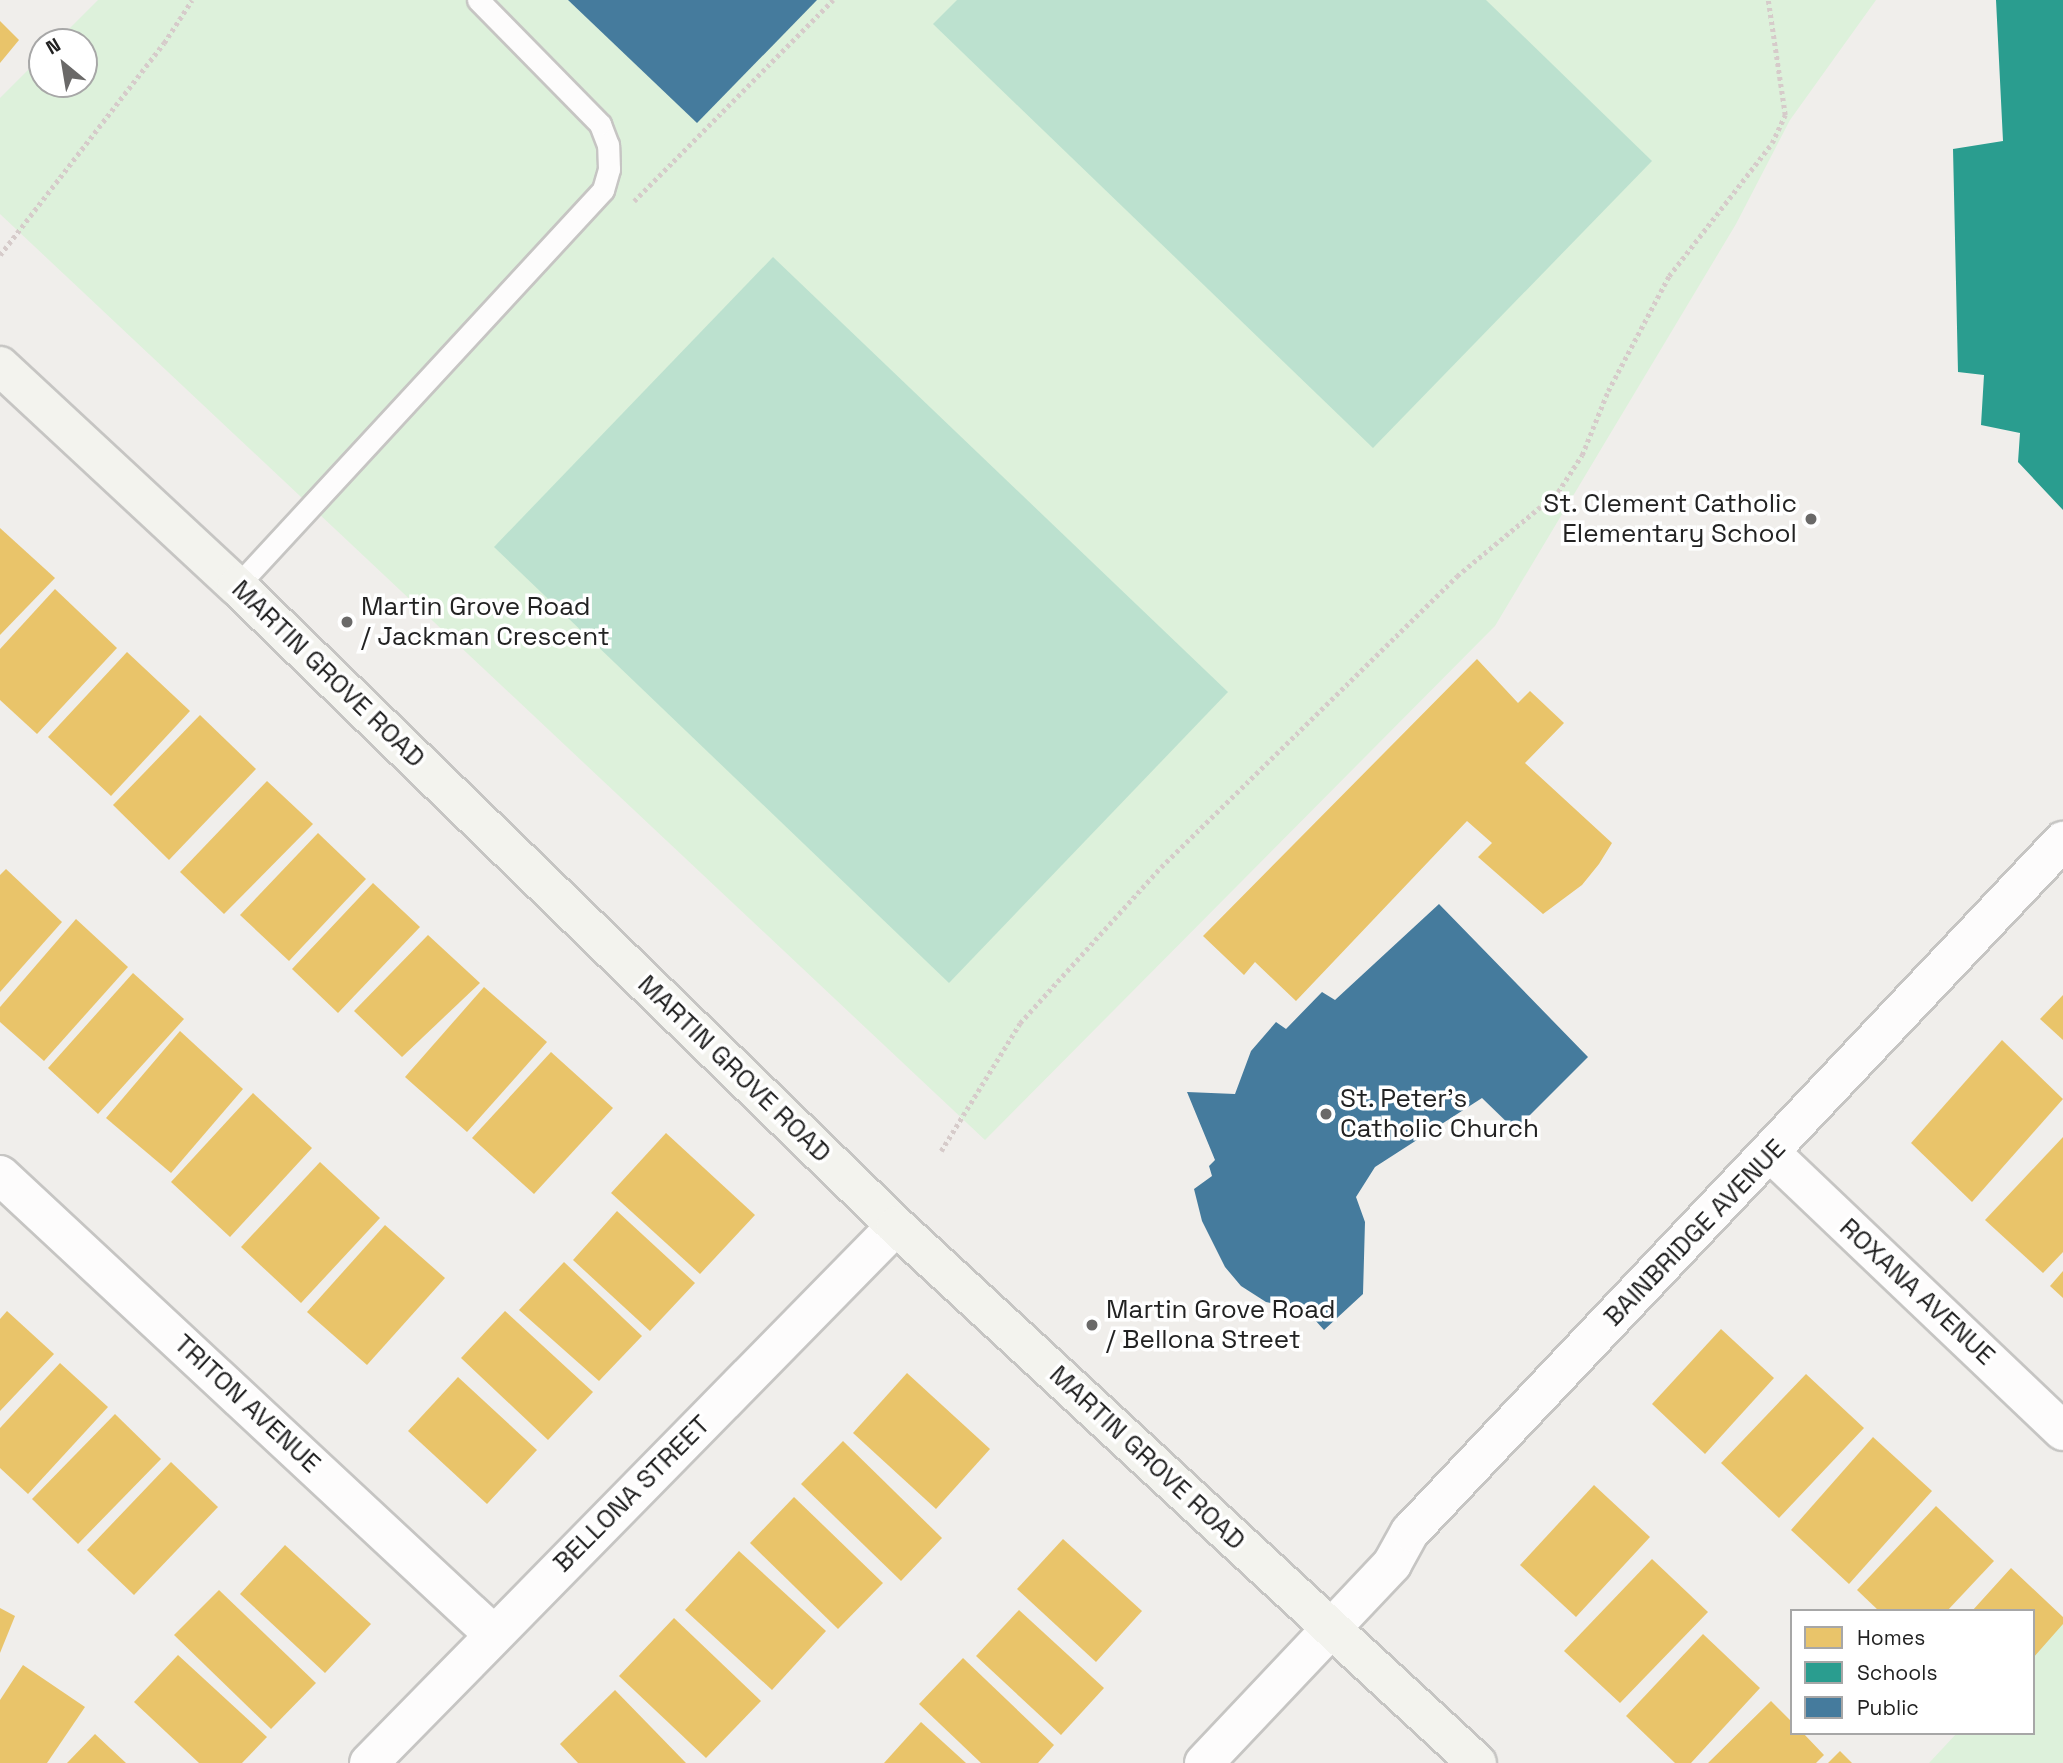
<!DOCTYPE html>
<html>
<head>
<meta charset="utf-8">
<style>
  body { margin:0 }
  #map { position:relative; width:2063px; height:1763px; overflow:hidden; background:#f0eeeb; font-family:"Space Grotesk",sans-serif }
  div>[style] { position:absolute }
  .park>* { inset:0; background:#ddf1db }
  .pitch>* { inset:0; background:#bce1cf }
  .homes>* { inset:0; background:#e9c46a }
  .schools>* { inset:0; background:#2a9d8f }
  .public>* { inset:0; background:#457b9d }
  .path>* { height:4.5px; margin-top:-2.25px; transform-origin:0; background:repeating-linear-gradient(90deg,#d6cbca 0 3.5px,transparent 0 7px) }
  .roads { filter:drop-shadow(2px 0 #c6c5c3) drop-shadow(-2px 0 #c6c5c3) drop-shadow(0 2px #c6c5c3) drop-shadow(0 -2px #c6c5c3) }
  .lane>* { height:21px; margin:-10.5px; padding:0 10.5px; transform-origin:10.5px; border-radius:10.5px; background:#fdfcfc }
  .street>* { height:38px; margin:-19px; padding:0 19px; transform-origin:19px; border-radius:19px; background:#fdfcfc }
  .secondary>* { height:38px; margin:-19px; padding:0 19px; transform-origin:19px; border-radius:19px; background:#f3f3ee }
  .dots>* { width:19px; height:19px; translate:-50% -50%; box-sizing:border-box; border:4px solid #fff; border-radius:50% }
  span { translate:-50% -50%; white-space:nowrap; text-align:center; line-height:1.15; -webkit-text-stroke:7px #fff; paint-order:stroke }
  .poi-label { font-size:26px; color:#222 }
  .right { translate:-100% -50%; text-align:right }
  .left { translate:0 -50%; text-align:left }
  .street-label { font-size:26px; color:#222 }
  .legend { position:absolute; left:1790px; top:1609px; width:245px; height:126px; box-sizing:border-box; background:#fff; border:2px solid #a7a7a7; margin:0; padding:9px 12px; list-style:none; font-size:21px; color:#222 }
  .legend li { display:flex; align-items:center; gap:14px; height:35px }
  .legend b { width:35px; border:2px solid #a7a7a7 }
  .north { position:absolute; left:28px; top:28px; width:70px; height:70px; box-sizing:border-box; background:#fff; border:2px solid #a7a7a7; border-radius:50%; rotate:330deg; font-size:19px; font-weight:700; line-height:28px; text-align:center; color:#222 }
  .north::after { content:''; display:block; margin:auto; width:24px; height:32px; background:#6a6968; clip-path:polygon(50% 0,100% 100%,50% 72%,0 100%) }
</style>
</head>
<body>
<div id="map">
  <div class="park">
    <i style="clip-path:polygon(98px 0,1876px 0,1790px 120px,1736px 224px,1495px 626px,985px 1140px,0 214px,0 98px,42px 56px,42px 84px,84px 84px,84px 42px,56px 42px)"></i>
    <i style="clip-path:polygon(2063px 1622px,2063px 1763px,1929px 1763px,1957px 1733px,2033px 1733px,2033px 1653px)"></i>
  </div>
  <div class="pitch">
    <i style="clip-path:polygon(957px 0,1486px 0,1652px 161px,1373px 448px,933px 24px)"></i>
    <i style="clip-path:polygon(773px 257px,1228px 692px,949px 983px,494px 547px)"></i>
  </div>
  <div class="homes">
    <i style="clip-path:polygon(0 21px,19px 40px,0 63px)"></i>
    <i style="clip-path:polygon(0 528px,55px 578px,0 635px)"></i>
    <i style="clip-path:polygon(55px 589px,117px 648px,37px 734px,0 700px,0 649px)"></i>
    <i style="clip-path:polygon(127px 652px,190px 711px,111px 796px,48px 737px)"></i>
    <i style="clip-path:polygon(1477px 659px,1518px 703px,1530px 691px,1564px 723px,1525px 763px,1612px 843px,1599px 864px,1582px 885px,1543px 914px,1478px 857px,1492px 843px,1467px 821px,1296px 1001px,1255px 962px,1244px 975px,1203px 936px)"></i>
    <i style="clip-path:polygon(200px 715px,256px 769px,169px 860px,113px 805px)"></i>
    <i style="clip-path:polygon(267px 781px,313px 824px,224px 914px,180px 872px)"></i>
    <i style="clip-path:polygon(318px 833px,366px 879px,289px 961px,240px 915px)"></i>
    <i style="clip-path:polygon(6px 869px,62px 922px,0 992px,0 875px)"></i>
    <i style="clip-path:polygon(373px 883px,420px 927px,338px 1013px,292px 969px)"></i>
    <i style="clip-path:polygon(76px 919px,128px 967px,44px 1061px,0 1022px,0 1007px)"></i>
    <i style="clip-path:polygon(428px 935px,480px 983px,402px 1057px,354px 1011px)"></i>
    <i style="clip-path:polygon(133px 973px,184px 1019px,98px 1114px,48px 1068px)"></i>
    <i style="clip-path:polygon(484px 987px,547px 1042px,467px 1132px,405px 1077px)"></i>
    <i style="clip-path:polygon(2063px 995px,2063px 1040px,2040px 1019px)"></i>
    <i style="clip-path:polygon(180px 1031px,243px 1089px,171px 1173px,106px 1118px)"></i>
    <i style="clip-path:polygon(2002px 1040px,2063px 1099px,1972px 1202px,1911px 1143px)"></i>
    <i style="clip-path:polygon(551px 1052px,613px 1108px,534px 1194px,472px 1138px)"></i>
    <i style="clip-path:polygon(253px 1093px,312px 1148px,230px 1237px,171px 1182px)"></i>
    <i style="clip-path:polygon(666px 1133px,755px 1215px,700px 1274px,611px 1193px)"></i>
    <i style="clip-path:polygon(2063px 1137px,2063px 1252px,2043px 1273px,1985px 1220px)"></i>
    <i style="clip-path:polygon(320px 1162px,380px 1218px,301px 1303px,241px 1247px)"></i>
    <i style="clip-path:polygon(617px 1211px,695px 1283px,650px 1331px,573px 1260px)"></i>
    <i style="clip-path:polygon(385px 1225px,445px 1278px,367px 1365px,307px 1312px)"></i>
    <i style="clip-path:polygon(564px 1262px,642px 1336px,599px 1381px,519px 1310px)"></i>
    <i style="clip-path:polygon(2063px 1271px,2063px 1298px,2050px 1286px)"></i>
    <i style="clip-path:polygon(7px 1311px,54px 1354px,0 1411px,0 1319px)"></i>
    <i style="clip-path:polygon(505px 1311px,593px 1392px,548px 1440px,461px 1358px)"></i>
    <i style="clip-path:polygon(1721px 1329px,1774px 1378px,1705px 1454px,1652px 1404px)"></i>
    <i style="clip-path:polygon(60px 1363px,108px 1407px,28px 1494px,0 1468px,0 1428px)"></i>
    <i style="clip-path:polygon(907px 1373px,990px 1449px,936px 1509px,853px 1433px)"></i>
    <i style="clip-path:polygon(1806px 1374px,1864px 1428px,1779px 1518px,1721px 1463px)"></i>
    <i style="clip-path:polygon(458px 1377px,537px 1450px,487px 1504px,408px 1431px)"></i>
    <i style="clip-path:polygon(115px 1414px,161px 1459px,78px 1544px,32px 1499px)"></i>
    <i style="clip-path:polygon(1873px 1437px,1932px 1491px,1849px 1584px,1791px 1530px)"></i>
    <i style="clip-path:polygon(843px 1441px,942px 1538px,901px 1581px,801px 1484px)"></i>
    <i style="clip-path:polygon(171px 1462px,218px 1507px,134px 1595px,87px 1550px)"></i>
    <i style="clip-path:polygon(1594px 1485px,1650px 1537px,1576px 1617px,1520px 1565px)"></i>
    <i style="clip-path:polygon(794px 1497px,883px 1583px,838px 1629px,750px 1543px)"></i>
    <i style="clip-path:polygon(1936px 1506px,1994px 1561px,1947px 1611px,1879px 1611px,1857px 1590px)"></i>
    <i style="clip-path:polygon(1063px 1539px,1142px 1611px,1096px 1662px,1017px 1589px)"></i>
    <i style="clip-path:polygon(285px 1545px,371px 1624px,325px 1673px,240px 1594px)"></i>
    <i style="clip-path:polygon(739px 1551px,826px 1631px,772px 1690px,685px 1610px)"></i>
    <i style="clip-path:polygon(1652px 1559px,1708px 1612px,1620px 1703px,1564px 1651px)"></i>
    <i style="clip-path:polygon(2011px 1568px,2063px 1617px,2063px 1624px,2033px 1658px,2033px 1611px,1972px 1611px)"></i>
    <i style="clip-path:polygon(219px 1590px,316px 1683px,271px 1729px,174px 1635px)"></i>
    <i style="clip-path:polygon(0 1608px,15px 1616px,0 1653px)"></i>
    <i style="clip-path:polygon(1019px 1610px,1104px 1688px,1061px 1735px,976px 1656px)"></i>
    <i style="clip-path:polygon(674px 1618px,761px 1701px,706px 1758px,619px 1676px)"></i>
    <i style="clip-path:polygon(1703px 1634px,1760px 1688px,1691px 1763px,1675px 1763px,1626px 1716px)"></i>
    <i style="clip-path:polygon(178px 1655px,267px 1737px,242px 1763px,199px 1763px,134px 1702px)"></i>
    <i style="clip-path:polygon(963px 1658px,1054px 1745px,1038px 1763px,981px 1763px,919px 1704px)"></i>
    <i style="clip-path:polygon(23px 1665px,85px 1707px,47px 1763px,0 1763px,0 1700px)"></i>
    <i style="clip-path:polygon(615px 1690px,686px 1763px,578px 1763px,560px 1744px)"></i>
    <i style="clip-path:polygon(1771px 1701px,1792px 1722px,1792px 1733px,1803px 1733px,1824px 1755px,1816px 1763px,1708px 1763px)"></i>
    <i style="clip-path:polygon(921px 1722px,966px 1763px,884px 1763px)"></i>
    <i style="clip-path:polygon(95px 1734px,126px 1763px,67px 1763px)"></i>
    <i style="clip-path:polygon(1840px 1751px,1852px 1763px,1828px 1763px)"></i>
  </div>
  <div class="schools">
    <i style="clip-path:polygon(1996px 0,2063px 0,2063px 510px,2018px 462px,2020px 433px,1981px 425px,1984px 375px,1958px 372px,1953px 149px,2003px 141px)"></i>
  </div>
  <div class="public">
    <i style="clip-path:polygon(568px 0,817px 0,697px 123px)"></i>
    <i style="clip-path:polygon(1439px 904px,1588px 1057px,1515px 1130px,1482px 1098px,1375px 1167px,1356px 1197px,1365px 1222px,1363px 1294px,1324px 1330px,1306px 1310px,1266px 1302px,1241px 1286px,1225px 1267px,1202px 1221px,1194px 1189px,1212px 1176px,1209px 1166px,1215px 1160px,1187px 1092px,1235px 1094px,1251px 1051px,1276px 1022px,1286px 1029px,1322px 992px,1335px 1000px)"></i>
  </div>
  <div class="path">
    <i style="left:634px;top:201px;width:283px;rotate:-45.3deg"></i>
    <i style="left:0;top:255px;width:268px;rotate:-52.3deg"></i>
    <i style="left:164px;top:43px;width:51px;rotate:-56.9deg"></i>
    <i style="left:941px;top:1151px;width:150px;rotate:-58.3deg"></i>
    <i style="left:1020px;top:1023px;width:210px;rotate:-47.9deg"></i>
    <i style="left:1161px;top:867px;width:415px;rotate:-44.5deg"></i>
    <i style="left:1457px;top:576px;width:131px;rotate:-39.7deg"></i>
    <i style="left:1558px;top:492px;width:44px;rotate:-57deg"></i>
    <i style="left:1582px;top:455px;width:69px;rotate:-67.9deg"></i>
    <i style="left:1608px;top:391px;width:130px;rotate:-62.1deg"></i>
    <i style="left:1669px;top:276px;width:168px;rotate:-52.2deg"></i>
    <i style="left:1772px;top:143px;width:31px;rotate:-65deg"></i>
    <i style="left:1785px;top:115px;width:116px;rotate:-98.4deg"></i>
  </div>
  <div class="roads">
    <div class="lane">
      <i style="left:237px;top:586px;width:539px;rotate:-47.25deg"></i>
      <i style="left:603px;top:190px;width:22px;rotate:-74deg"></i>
      <i style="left:609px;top:169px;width:24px;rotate:-92deg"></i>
      <i style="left:608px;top:145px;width:22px;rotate:-111deg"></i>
      <i style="left:600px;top:124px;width:174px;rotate:-134.5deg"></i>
    </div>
    <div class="street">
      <i style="left:1771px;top:1153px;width:403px;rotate:43.6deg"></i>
      <i style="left:0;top:1175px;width:674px;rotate:42.95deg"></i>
      <i style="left:369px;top:1763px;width:752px;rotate:-45.54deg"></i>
      <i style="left:1204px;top:1763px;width:274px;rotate:-46.6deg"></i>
      <i style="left:1392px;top:1564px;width:37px;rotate:-61deg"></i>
      <i style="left:1410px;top:1532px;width:951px;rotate:-46.62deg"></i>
    </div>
    <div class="secondary">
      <i style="left:0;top:366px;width:323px;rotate:42.9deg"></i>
      <i style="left:237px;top:586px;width:919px;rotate:44.16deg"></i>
      <i style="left:896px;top:1226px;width:791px;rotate:42.75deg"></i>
    </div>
  </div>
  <div class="dots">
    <i style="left:1811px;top:519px;background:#6a6968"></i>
    <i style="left:347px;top:622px;background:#6a6968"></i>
    <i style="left:1326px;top:1114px;background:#6a6968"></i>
    <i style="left:1092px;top:1325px;background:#6a6968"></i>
  </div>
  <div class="poi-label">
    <span class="right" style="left:1797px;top:519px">St. Clement Catholic<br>Elementary School</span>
    <span class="left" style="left:361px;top:622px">Martin Grove Road<br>/ Jackman Crescent</span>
    <span class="left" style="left:1340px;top:1114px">St. Peter's<br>Catholic Church</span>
    <span class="left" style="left:1106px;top:1325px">Martin Grove Road<br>/ Bellona Street</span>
  </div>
  <div class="street-label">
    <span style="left:328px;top:674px;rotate:44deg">MARTIN GROVE ROAD</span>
    <span style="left:734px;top:1069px;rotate:44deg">MARTIN GROVE ROAD</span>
    <span style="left:1695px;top:1233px;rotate:-46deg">BAINBRIDGE AVENUE</span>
    <span style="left:1917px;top:1292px;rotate:43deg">ROXANA AVENUE</span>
    <span style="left:247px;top:1404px;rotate:43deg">TRITON AVENUE</span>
    <span style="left:1147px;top:1458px;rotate:43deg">MARTIN GROVE ROAD</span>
    <span style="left:632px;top:1494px;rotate:-45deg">BELLONA STREET</span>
  </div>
  <ul class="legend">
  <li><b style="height:19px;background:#e9c46a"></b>Homes</li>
  <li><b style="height:19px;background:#2a9d8f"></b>Schools</li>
  <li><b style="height:19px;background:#457b9d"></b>Public</li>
  </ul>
  <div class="north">N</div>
</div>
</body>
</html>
